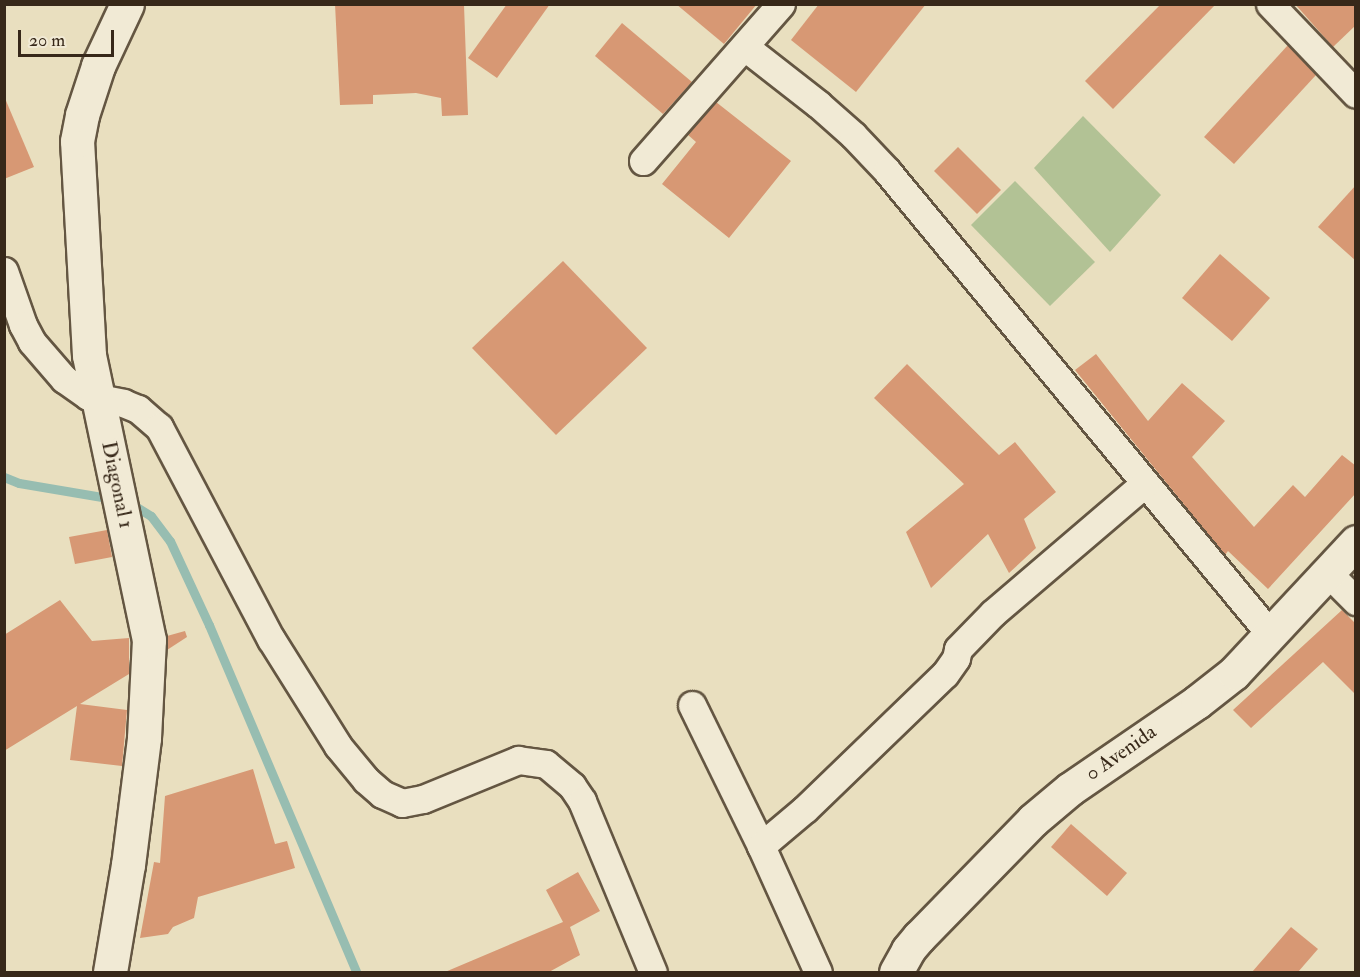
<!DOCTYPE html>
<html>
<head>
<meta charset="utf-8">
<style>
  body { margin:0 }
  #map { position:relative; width:1360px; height:977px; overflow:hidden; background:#e9dfbf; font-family:"IM FELL Double Pica",serif }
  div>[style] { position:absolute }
  .green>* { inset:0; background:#b2c295 }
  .stream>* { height:9px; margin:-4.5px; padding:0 4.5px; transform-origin:4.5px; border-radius:4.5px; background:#97bdb1 }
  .building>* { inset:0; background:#d79874 }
  .roads { filter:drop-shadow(2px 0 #645642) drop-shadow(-2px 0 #645642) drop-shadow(0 2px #645642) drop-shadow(0 -2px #645642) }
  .minor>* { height:27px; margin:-13.5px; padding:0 13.5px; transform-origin:13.5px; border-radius:13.5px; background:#f1ead5 }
  .tertiary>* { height:33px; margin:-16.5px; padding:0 16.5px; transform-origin:16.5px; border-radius:16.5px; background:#f1ead5 }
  span { translate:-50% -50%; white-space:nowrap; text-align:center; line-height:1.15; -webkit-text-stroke:4.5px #f1ead5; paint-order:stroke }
  .street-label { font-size:21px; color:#372819 }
  .frame { position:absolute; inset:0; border:6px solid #372819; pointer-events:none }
  .scale { position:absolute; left:18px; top:30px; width:96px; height:27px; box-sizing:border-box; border:3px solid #372819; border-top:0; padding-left:8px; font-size:18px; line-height:21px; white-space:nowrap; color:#372819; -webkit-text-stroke:4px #f1ead5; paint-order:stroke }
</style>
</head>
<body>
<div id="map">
  <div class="green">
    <i style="clip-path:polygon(1083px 116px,1161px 195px,1110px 252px,1034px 168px)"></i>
    <i style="clip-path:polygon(1015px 181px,1095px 262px,1050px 306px,971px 225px)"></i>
  </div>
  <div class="stream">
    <i style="left:4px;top:477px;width:16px;rotate:22deg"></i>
    <i style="left:19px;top:483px;width:96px;rotate:9.6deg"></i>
    <i style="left:127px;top:501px;width:28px;rotate:32deg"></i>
    <i style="left:151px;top:516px;width:31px;rotate:53deg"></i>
    <i style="left:170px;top:541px;width:93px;rotate:65.1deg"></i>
    <i style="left:209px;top:625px;width:377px;rotate:67deg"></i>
  </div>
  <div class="building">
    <i style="clip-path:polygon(335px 4px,464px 5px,468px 115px,442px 116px,441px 98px,416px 93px,373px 95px,373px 104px,340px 105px)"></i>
    <i style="clip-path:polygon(507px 4px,550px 4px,497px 78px,468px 58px)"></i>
    <i style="clip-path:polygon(676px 4px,757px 4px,724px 44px)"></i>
    <i style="clip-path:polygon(819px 4px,926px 4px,856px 92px,791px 40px)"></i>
    <i style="clip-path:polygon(1161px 4px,1216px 4px,1113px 109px,1085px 81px)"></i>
    <i style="clip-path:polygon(1295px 4px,1356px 4px,1356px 25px,1333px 47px)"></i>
    <i style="clip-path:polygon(622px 23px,692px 82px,663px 114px,595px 56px)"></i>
    <i style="clip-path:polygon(1288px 45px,1316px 75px,1234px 164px,1204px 137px)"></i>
    <i style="clip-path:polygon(4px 96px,34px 167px,4px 179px)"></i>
    <i style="clip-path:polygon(716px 102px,791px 161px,729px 238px,662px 184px,696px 142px,687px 134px)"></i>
    <i style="clip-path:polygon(958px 147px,1001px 190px,977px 214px,934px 171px)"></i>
    <i style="clip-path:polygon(1356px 185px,1356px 261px,1318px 227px)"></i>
    <i style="clip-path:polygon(1220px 254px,1270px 298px,1232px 341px,1182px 298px)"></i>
    <i style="clip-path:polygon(563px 261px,647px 348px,556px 435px,472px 348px)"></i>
    <i style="clip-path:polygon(1096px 354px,1148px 421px,1182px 383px,1225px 421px,1192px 457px,1254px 527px,1293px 485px,1305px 497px,1342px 455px,1356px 466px,1356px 493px,1268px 589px,1228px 551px,1225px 555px,1075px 370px)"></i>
    <i style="clip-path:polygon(907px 364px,999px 455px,1015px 442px,1056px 492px,1024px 519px,1036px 548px,1009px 573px,988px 534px,931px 588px,906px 532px,964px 484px,874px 398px)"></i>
    <i style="clip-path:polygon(107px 530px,112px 557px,75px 564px,69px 537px)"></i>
    <i style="clip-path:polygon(60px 600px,92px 641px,129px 638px,129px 674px,80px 704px,127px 710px,122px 766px,70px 760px,77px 706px,4px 751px,4px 635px)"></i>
    <i style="clip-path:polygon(1342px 610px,1356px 624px,1356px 695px,1323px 662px,1251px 728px,1233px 710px)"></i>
    <i style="clip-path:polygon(185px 631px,187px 637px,167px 650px,167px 636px)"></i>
    <i style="clip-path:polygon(253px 769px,275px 844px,287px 841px,295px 868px,198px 897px,194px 918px,173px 927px,168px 934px,140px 938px,154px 862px,160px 863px,165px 796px)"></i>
    <i style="clip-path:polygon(1071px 824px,1127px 873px,1107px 896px,1051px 847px)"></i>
    <i style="clip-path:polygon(578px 872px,600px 911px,570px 927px,580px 955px,549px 972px,445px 972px,563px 922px,546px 890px)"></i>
    <i style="clip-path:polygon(1291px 927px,1318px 949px,1298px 972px,1252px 972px)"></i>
  </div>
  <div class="roads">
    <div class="minor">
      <i style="left:1270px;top:4px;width:124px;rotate:46.3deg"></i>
      <i style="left:745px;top:47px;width:93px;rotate:38deg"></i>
      <i style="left:818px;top:104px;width:47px;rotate:41.5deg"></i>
      <i style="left:853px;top:135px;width:50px;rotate:46.6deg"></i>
      <i style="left:887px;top:171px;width:602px;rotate:50.39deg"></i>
      <i style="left:643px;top:161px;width:209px;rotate:-48.7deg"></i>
      <i style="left:4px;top:271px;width:57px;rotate:70.6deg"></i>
      <i style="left:23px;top:325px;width:19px;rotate:62deg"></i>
      <i style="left:32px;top:342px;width:49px;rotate:49.1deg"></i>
      <i style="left:64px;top:379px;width:29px;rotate:35deg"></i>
      <i style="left:88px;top:396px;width:36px;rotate:11deg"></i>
      <i style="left:123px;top:403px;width:16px;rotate:22deg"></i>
      <i style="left:138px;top:409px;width:28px;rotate:41deg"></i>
      <i style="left:159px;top:427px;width:240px;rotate:62.2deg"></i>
      <i style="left:271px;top:639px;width:126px;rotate:57.9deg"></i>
      <i style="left:338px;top:746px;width:44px;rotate:50.5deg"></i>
      <i style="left:366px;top:780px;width:21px;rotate:41deg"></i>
      <i style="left:382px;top:794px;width:22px;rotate:24deg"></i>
      <i style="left:402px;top:803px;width:21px;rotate:-11deg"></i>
      <i style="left:423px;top:799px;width:103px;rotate:-22.3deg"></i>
      <i style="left:518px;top:760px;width:28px;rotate:8deg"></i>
      <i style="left:546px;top:764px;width:34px;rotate:40deg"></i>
      <i style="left:572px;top:786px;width:18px;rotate:56deg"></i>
      <i style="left:582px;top:801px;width:185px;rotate:67.5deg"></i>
      <i style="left:1328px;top:573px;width:40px;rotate:45deg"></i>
      <i style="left:692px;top:705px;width:157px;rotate:63.9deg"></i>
      <i style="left:761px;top:846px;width:138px;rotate:65.7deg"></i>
      <i style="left:761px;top:846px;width:57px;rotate:-40.1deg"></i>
      <i style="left:805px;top:809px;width:194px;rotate:-44deg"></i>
      <i style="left:945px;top:674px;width:19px;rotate:-55deg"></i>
      <i style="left:956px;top:658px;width:9px;rotate:-77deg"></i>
      <i style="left:958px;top:649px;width:50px;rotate:-45.8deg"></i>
      <i style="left:993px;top:613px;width:200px;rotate:-40.5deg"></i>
    </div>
    <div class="tertiary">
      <i style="left:110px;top:972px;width:109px;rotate:-80.5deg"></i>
      <i style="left:128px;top:865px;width:128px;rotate:-82.8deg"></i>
      <i style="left:144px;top:738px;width:98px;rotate:-87.1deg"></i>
      <i style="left:149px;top:640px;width:291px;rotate:-101.9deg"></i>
      <i style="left:89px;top:355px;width:214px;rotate:-93.2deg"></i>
      <i style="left:77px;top:141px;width:26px;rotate:-79deg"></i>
      <i style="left:82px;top:115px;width:52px;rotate:-71.9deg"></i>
      <i style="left:98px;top:66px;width:68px;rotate:-64.9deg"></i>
      <i style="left:896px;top:972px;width:25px;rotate:-61deg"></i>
      <i style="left:908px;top:950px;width:17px;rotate:-50deg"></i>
      <i style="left:919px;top:937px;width:163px;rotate:-45.7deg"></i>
      <i style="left:1033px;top:820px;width:48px;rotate:-40deg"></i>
      <i style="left:1070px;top:789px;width:154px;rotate:-34.4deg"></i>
      <i style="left:1197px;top:702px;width:47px;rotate:-38.1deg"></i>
      <i style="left:1234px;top:673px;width:179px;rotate:-47deg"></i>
    </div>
  </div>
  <div class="street-label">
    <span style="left:117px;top:485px;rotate:78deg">Diagonal 1</span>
    <span style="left:1121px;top:753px;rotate:-35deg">0 Avenida</span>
  </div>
  <div class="frame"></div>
  <div class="scale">20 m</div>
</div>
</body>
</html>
